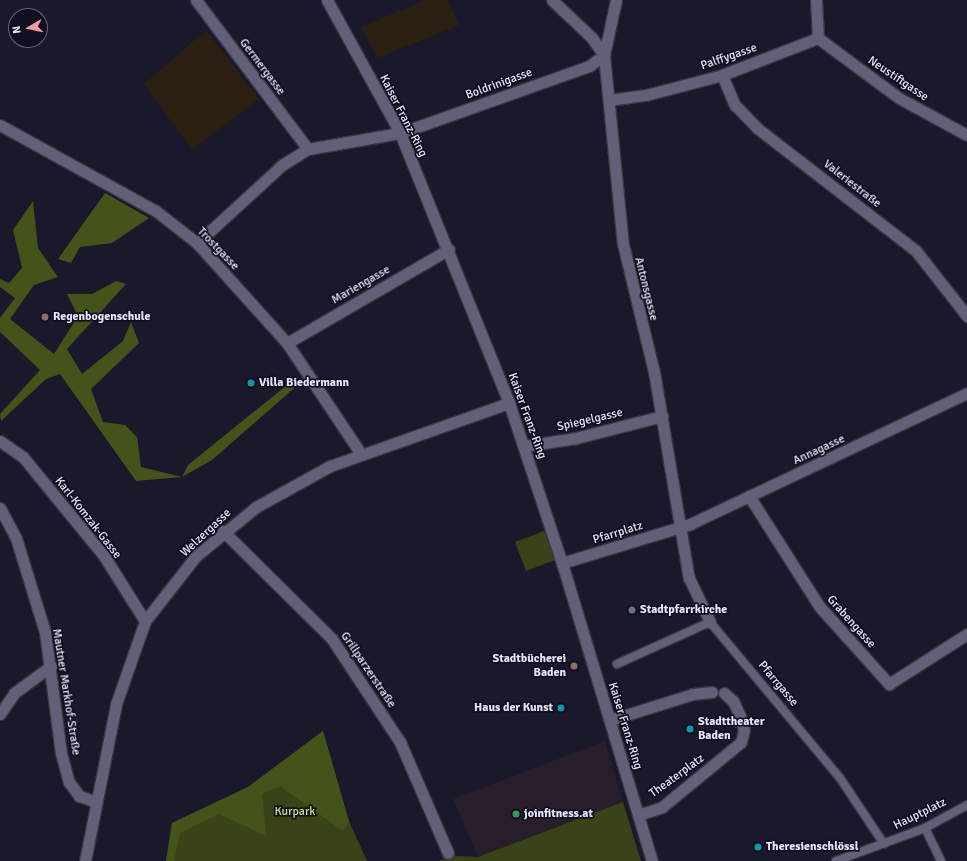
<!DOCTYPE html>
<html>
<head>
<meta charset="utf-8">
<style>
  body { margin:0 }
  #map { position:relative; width:967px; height:861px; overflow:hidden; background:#1a182b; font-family:Signika,sans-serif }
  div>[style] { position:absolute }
  .commercial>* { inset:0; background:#281d2b }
  .education>* { inset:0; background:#2b1f12 }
  .green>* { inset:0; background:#384417 }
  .forest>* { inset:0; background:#435319 }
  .roads { filter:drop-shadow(1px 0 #383544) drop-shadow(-1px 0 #383544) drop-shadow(0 1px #383544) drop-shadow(0 -1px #383544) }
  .pedestrian>* { height:8px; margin:-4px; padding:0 4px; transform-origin:4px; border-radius:4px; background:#625f78 }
  .minor>* { height:11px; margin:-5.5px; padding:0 5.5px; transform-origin:5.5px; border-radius:5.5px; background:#625f78 }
  .dots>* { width:11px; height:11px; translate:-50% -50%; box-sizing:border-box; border:2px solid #120e22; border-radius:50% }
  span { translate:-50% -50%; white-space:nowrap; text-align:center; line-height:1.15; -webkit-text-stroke:3.5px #120e22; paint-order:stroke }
  .street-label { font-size:12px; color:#e7e6f4 }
  .poi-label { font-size:12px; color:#e7e6f4; font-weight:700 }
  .left { translate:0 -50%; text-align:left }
  .right { translate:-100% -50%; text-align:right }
  .park-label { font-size:12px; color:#c8e881 }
  .north { position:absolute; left:8px; top:8px; width:40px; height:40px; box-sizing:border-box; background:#120e22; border:1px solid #676476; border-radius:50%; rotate:261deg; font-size:11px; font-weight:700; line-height:16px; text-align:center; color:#e7e6f4 }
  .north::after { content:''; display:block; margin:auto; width:14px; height:18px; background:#f59b9e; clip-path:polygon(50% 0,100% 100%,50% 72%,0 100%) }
</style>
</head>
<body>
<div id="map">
  <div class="commercial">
    <i style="clip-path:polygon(605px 741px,623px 802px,478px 857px,453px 799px)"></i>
  </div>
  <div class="education">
    <i style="clip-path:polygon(425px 0,448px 0,459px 25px,378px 58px,361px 27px)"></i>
    <i style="clip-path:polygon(206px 30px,259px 99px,192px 150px,144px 84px)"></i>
  </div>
  <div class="green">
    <i style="clip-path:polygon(544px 531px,555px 560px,526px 571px,515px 542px)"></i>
    <i style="clip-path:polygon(323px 731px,349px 821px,367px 861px,166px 861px,172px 823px,248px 787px)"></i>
    <i style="clip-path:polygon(623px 802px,641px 861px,438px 861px,455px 856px,478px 857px)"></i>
  </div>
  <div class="forest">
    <i style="clip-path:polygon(105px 193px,149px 218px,112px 243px,80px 247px,71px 263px,58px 259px)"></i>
    <i style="clip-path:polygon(33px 201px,38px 248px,58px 277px,34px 285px,10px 319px,54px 354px,78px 316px,67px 294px,92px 294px,116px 281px,126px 284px,67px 349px,82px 374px,123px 341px,131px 322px,139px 343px,91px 389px,103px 422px,125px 425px,137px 437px,141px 467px,182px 477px,188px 465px,297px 377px,300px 383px,212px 460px,182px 477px,136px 481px,60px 374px,46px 379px,1px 421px,0 414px,40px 370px,0 332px,0 318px,15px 298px,0 287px,0 279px,9px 283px,22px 268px,13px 230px)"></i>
    <i style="clip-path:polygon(323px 731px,349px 822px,343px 831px,280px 786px,262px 794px,266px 836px,219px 814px,180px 833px,174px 861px,166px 861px,172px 823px,248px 787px)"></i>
  </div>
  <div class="roads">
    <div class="pedestrian">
      <i style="left:617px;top:664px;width:102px;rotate:-24.3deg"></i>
      <i style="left:710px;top:622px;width:203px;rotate:50.2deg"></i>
      <i style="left:840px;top:778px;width:79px;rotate:56.3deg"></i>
      <i style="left:925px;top:828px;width:37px;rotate:64deg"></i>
      <i style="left:836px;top:861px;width:95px;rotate:-20.3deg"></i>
      <i style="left:925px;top:828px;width:48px;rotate:-28.7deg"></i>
    </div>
    <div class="minor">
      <i style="left:196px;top:0;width:186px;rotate:53.1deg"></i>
      <i style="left:327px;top:0;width:152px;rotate:61.2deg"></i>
      <i style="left:400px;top:133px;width:291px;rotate:68deg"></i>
      <i style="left:509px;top:403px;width:169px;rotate:71.7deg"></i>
      <i style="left:562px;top:563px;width:311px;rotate:73.2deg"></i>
      <i style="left:552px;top:0;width:55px;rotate:43.5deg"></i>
      <i style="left:592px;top:38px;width:21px;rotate:55deg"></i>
      <i style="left:616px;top:0;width:56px;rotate:102.3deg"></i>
      <i style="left:604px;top:55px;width:190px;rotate:84.3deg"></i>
      <i style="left:623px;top:244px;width:132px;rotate:76.4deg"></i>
      <i style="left:654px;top:372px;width:209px;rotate:80.4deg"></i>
      <i style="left:689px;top:578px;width:49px;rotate:64.5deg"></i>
      <i style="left:818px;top:38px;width:101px;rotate:36.5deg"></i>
      <i style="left:899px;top:98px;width:77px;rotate:28.6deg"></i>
      <i style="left:722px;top:75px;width:33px;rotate:67deg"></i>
      <i style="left:735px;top:105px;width:32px;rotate:46deg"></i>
      <i style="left:757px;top:128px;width:201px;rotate:37.7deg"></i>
      <i style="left:916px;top:251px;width:83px;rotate:51.9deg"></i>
      <i style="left:609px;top:100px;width:37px;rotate:-8deg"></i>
      <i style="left:646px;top:95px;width:79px;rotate:-14.7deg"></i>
      <i style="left:722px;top:75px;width:103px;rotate:-21.1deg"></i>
      <i style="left:818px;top:38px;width:38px;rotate:-93deg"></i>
      <i style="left:0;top:125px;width:178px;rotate:28.9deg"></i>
      <i style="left:156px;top:211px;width:52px;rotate:38deg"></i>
      <i style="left:197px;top:243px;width:135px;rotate:48deg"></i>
      <i style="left:287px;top:343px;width:133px;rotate:56.3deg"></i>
      <i style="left:197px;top:243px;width:115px;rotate:-42.5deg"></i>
      <i style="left:282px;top:165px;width:31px;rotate:-32deg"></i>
      <i style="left:308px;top:149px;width:93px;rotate:-9.9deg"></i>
      <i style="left:400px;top:133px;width:201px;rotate:-19.5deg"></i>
      <i style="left:589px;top:66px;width:19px;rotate:-36deg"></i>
      <i style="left:287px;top:343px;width:187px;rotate:-30.1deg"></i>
      <i style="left:0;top:441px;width:28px;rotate:35deg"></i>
      <i style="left:23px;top:457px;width:128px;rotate:50.7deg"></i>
      <i style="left:104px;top:556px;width:77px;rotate:57.8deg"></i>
      <i style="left:524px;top:446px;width:53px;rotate:-8.7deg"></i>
      <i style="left:576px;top:438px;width:89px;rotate:-14.3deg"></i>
      <i style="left:749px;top:496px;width:130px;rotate:57.5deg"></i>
      <i style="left:819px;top:606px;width:105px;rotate:48.1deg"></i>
      <i style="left:889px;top:684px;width:93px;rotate:-32.7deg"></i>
      <i style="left:0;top:508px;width:34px;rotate:62deg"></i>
      <i style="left:16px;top:538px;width:98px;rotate:72.9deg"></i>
      <i style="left:45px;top:632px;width:122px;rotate:82.5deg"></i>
      <i style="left:61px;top:753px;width:30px;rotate:75deg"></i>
      <i style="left:69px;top:782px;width:17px;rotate:54deg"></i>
      <i style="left:79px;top:796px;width:16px;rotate:18deg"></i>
      <i style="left:223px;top:531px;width:153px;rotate:44.7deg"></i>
      <i style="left:332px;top:639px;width:123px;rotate:56.6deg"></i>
      <i style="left:400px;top:742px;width:121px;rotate:66.6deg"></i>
      <i style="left:562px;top:563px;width:134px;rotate:-16.9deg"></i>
      <i style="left:690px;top:524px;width:306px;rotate:-25.3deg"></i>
      <i style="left:0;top:714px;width:25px;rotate:-56deg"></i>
      <i style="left:14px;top:693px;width:46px;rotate:-36.1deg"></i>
      <i style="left:610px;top:720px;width:87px;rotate:-17.4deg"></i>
      <i style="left:693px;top:694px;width:19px;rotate:-6deg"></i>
      <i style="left:638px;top:815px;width:25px;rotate:-18deg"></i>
      <i style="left:662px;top:807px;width:102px;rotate:-39.4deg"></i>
      <i style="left:741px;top:742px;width:12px;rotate:-76deg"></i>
      <i style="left:744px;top:730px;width:15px;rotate:-106deg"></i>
      <i style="left:740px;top:716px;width:17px;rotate:-115deg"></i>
      <i style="left:733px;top:701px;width:12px;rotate:-138deg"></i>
      <i style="left:85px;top:861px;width:160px;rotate:-78.8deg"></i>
      <i style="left:116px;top:704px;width:88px;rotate:-70.7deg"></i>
      <i style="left:145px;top:621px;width:83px;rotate:-51.9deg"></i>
      <i style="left:196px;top:556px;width:77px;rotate:-39.2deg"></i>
      <i style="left:256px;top:507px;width:85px;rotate:-29deg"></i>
      <i style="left:330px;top:466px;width:190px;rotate:-19.4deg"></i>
    </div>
  </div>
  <div class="dots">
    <i style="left:45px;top:317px;background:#8d6e63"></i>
    <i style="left:251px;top:383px;background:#0f9aa8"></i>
    <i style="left:632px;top:610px;background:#6b7280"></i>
    <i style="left:574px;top:666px;background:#8d6e63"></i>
    <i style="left:561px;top:708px;background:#0f9aa8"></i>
    <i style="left:690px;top:729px;background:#0f9aa8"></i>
    <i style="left:516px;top:814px;background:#2e9e5b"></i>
    <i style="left:758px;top:847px;background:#0f9aa8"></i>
  </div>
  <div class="street-label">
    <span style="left:729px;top:57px;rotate:-19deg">Palffygasse</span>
    <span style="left:262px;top:67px;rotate:53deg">Germergasse</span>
    <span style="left:898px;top:79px;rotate:34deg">Neustiftgasse</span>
    <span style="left:499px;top:84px;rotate:-20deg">Boldrinigasse</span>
    <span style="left:403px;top:116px;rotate:63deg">Kaiser Franz-Ring</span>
    <span style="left:852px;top:184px;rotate:38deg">Valeriestraße</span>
    <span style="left:218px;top:249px;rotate:46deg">Trostgasse</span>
    <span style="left:361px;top:285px;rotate:-30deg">Mariengasse</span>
    <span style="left:646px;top:289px;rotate:76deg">Antonsgasse</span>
    <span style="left:527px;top:416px;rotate:70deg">Kaiser Franz-Ring</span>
    <span style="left:590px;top:420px;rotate:-13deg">Spiegelgasse</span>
    <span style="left:819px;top:450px;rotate:-25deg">Annagasse</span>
    <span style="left:88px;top:518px;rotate:52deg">Karl-Komzak-Gasse</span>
    <span style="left:206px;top:533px;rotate:-43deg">Welzergasse</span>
    <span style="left:618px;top:533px;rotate:-17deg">Pfarrplatz</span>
    <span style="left:851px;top:622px;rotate:48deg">Grabengasse</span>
    <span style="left:368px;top:670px;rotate:56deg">Grillparzerstraße</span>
    <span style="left:778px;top:684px;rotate:50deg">Pfarrgasse</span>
    <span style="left:66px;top:692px;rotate:81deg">Mautner Markhof-Straße</span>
    <span style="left:625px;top:726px;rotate:73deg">Kaiser Franz-Ring</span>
    <span style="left:677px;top:776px;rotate:-36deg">Theaterplatz</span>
    <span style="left:920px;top:814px;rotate:-26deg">Hauptplatz</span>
  </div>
  <div class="poi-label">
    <span class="left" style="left:53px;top:317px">Regenbogenschule</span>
    <span class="left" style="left:259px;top:383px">Villa Biedermann</span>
    <span class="left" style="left:640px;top:610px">Stadtpfarrkirche</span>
    <span class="right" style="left:566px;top:666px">Stadtbücherei<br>Baden</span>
    <span class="right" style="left:553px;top:708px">Haus der Kunst</span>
    <span class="left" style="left:698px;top:729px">Stadttheater<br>Baden</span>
    <span class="left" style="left:524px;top:814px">joinfitness.at</span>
    <span class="left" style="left:766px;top:847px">Theresienschlössl</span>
  </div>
  <div class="park-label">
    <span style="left:295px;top:812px">Kurpark</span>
  </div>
  <div class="north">N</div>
</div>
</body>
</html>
